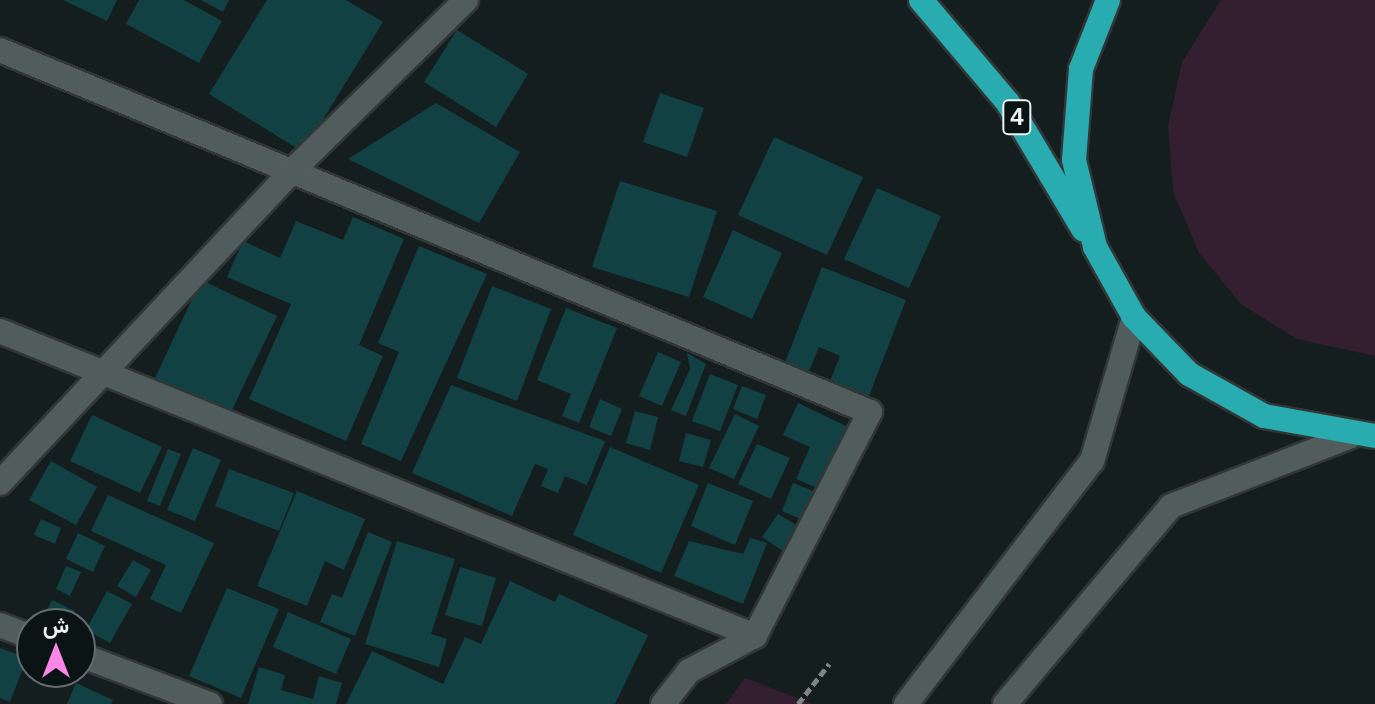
<!DOCTYPE html>
<html>
<head>
<meta charset="utf-8">
<style>
  body { margin:0 }
  #map { position:relative; width:1375px; height:704px; overflow:hidden; background:#141e1e; font-family:Arial,Vazirmatn,sans-serif }
  div>[style] { position:absolute }
  .green>* { inset:0; background:#331f2f }
  .building>* { inset:0; background:#124143 }
  .path>* { height:5px; margin-top:-2.5px; transform-origin:0; background:repeating-linear-gradient(90deg,#7d8585 0 8px,transparent 0 12px) }
  .roads { filter:drop-shadow(2px 0 #313737) drop-shadow(-2px 0 #313737) drop-shadow(0 2px #313737) drop-shadow(0 -2px #313737) }
  .street>* { height:24px; margin:-12px; padding:0 12px; transform-origin:12px; border-radius:12px; background:#515c5c }
  .secondary>* { height:24px; margin:-12px; padding:0 12px; transform-origin:12px; border-radius:12px; background:#515c5c }
  .highway>* { height:24px; margin:-12px; padding:0 12px; transform-origin:12px; border-radius:12px; background:#29acb0 }
  span { translate:-50% -50%; white-space:nowrap; text-align:center; line-height:1.15; -webkit-text-stroke:8px #0b1415; paint-order:stroke }
  .shield-label span { padding:2px 6px; background:#0b1415; border:2px solid; border-radius:6px; -webkit-text-stroke-width:0 }
  .shield-label { font-size:24px; color:#edf3f3; font-weight:700 }
  .north { position:absolute; left:16px; top:608px; width:80px; height:80px; box-sizing:border-box; background:#0b1415; border:2px solid #656d6e; border-radius:50%; rotate:0deg; font-size:22px; font-weight:700; line-height:32px; text-align:center; color:#edf3f3 }
  .north::after { content:''; display:block; margin:auto; width:28px; height:36px; background:#fa87e7; clip-path:polygon(50% 0,100% 100%,50% 72%,0 100%) }
</style>
</head>
<body>
<div id="map">
  <div class="green">
    <i style="clip-path:polygon(1221px 0,1375px 0,1375px 356px,1297px 339px,1241px 304px,1199px 253px,1173px 192px,1168px 126px,1182px 62px)"></i>
    <i style="clip-path:polygon(745px 678px,813px 704px,726px 704px)"></i>
  </div>
  <div class="building">
    <i style="clip-path:polygon(63px 0,117px 0,107px 21px)"></i>
    <i style="clip-path:polygon(139px 0,184px 0,222px 21px,199px 63px,126px 24px)"></i>
    <i style="clip-path:polygon(201px 0,229px 0,223px 12px)"></i>
    <i style="clip-path:polygon(267px 0,346px 0,383px 22px,303px 152px,209px 94px)"></i>
    <i style="clip-path:polygon(457px 30px,528px 74px,496px 127px,424px 82px)"></i>
    <i style="clip-path:polygon(660px 93px,704px 108px,687px 157px,643px 142px)"></i>
    <i style="clip-path:polygon(436px 103px,520px 152px,479px 223px,348px 159px)"></i>
    <i style="clip-path:polygon(774px 137px,863px 177px,827px 255px,738px 215px)"></i>
    <i style="clip-path:polygon(620px 181px,717px 211px,689px 297px,592px 267px)"></i>
    <i style="clip-path:polygon(877px 188px,941px 216px,909px 288px,844px 259px)"></i>
    <i style="clip-path:polygon(353px 217px,404px 239px,359px 345px,383px 356px,346px 441px,249px 399px,291px 304px,227px 277px,243px 241px,280px 258px,296px 221px,343px 240px)"></i>
    <i style="clip-path:polygon(733px 230px,782px 253px,752px 319px,703px 297px)"></i>
    <i style="clip-path:polygon(419px 246px,487px 274px,401px 461px,361px 444px,399px 352px,378px 343px)"></i>
    <i style="clip-path:polygon(822px 267px,906px 300px,869px 396px,830px 381px,840px 356px,819px 347px,808px 374px,784px 365px)"></i>
    <i style="clip-path:polygon(201px 280px,277px 316px,230px 414px,155px 378px)"></i>
    <i style="clip-path:polygon(492px 286px,551px 309px,517px 401px,457px 378px)"></i>
    <i style="clip-path:polygon(566px 308px,617px 328px,579px 423px,562px 416px,571px 394px,537px 380px)"></i>
    <i style="clip-path:polygon(658px 352px,681px 362px,662px 406px,639px 396px)"></i>
    <i style="clip-path:polygon(687px 353px,706px 364px,686px 416px,671px 410px,690px 369px)"></i>
    <i style="clip-path:polygon(710px 374px,738px 385px,720px 431px,692px 421px)"></i>
    <i style="clip-path:polygon(451px 385px,605px 441px,587px 485px,565px 476px,558px 493px,541px 486px,548px 469px,535px 464px,512px 516px,412px 473px)"></i>
    <i style="clip-path:polygon(742px 386px,766px 395px,757px 419px,733px 409px)"></i>
    <i style="clip-path:polygon(600px 399px,622px 409px,611px 436px,589px 427px)"></i>
    <i style="clip-path:polygon(798px 403px,846px 426px,817px 488px,796px 479px,810px 447px,783px 435px)"></i>
    <i style="clip-path:polygon(635px 411px,658px 417px,650px 450px,626px 443px)"></i>
    <i style="clip-path:polygon(735px 414px,759px 426px,734px 479px,709px 468px)"></i>
    <i style="clip-path:polygon(92px 415px,162px 447px,140px 493px,70px 461px)"></i>
    <i style="clip-path:polygon(686px 433px,711px 440px,703px 467px,679px 461px)"></i>
    <i style="clip-path:polygon(757px 444px,790px 458px,771px 499px,738px 484px)"></i>
    <i style="clip-path:polygon(610px 447px,699px 485px,661px 573px,573px 535px)"></i>
    <i style="clip-path:polygon(193px 448px,221px 460px,195px 521px,167px 510px)"></i>
    <i style="clip-path:polygon(168px 449px,181px 454px,160px 506px,147px 501px)"></i>
    <i style="clip-path:polygon(51px 461px,97px 487px,76px 525px,29px 500px)"></i>
    <i style="clip-path:polygon(229px 469px,294px 493px,279px 531px,215px 506px)"></i>
    <i style="clip-path:polygon(708px 483px,753px 501px,735px 545px,691px 526px)"></i>
    <i style="clip-path:polygon(793px 483px,816px 492px,805px 521px,782px 511px)"></i>
    <i style="clip-path:polygon(297px 491px,365px 519px,344px 570px,325px 561px,307px 606px,257px 586px)"></i>
    <i style="clip-path:polygon(108px 495px,214px 543px,181px 613px,150px 599px,166px 565px,91px 531px)"></i>
    <i style="clip-path:polygon(778px 514px,801px 528px,786px 553px,762px 537px)"></i>
    <i style="clip-path:polygon(41px 519px,61px 528px,55px 544px,34px 535px)"></i>
    <i style="clip-path:polygon(368px 532px,392px 542px,355px 636px,320px 622px,332px 594px,342px 598px)"></i>
    <i style="clip-path:polygon(78px 533px,105px 546px,93px 572px,66px 559px)"></i>
    <i style="clip-path:polygon(750px 538px,767px 543px,743px 604px,674px 576px,689px 541px,743px 554px)"></i>
    <i style="clip-path:polygon(397px 541px,455px 559px,431px 634px,447px 639px,439px 667px,365px 644px)"></i>
    <i style="clip-path:polygon(133px 560px,151px 570px,136px 597px,117px 586px)"></i>
    <i style="clip-path:polygon(66px 566px,81px 572px,70px 596px,56px 589px)"></i>
    <i style="clip-path:polygon(460px 567px,496px 578px,482px 626px,445px 615px)"></i>
    <i style="clip-path:polygon(510px 581px,555px 602px,559px 594px,648px 635px,615px 704px,346px 704px,372px 651px,443px 684px,465px 637px,481px 644px)"></i>
    <i style="clip-path:polygon(227px 588px,279px 609px,241px 698px,189px 676px)"></i>
    <i style="clip-path:polygon(107px 591px,132px 604px,110px 643px,86px 630px)"></i>
    <i style="clip-path:polygon(52px 600px,75px 611px,69px 624px,41px 624px)"></i>
    <i style="clip-path:polygon(288px 612px,351px 639px,336px 674px,273px 647px)"></i>
    <i style="clip-path:polygon(0 648px,27px 658px,10px 702px,0 698px)"></i>
    <i style="clip-path:polygon(259px 667px,285px 675px,281px 690px,313px 699px,319px 676px,342px 683px,336px 704px,248px 704px)"></i>
    <i style="clip-path:polygon(76px 683px,113px 700px,111px 704px,67px 704px)"></i>
  </div>
  <div class="path">
    <i style="left:798px;top:704px;width:51px;rotate:-52.2deg"></i>
  </div>
  <div class="roads">
    <div class="street">
      <i style="left:0;top:50px;width:942px;rotate:22.59deg"></i>
      <i style="left:870px;top:412px;width:252px;rotate:117.2deg"></i>
      <i style="left:755px;top:636px;width:75px;rotate:152.1deg"></i>
      <i style="left:689px;top:671px;width:42px;rotate:128.2deg"></i>
      <i style="left:0;top:331px;width:814px;rotate:22deg"></i>
      <i style="left:0;top:483px;width:427px;rotate:-46.9deg"></i>
      <i style="left:292px;top:171px;width:244px;rotate:-44.5deg"></i>
      <i style="left:0;top:625px;width:34px;rotate:21deg"></i>
      <i style="left:80px;top:655px;width:139px;rotate:20.7deg"></i>
    </div>
    <div class="secondary">
      <i style="left:906px;top:704px;width:306px;rotate:-52.6deg"></i>
      <i style="left:1092px;top:461px;width:150px;rotate:-73.7deg"></i>
      <i style="left:1005px;top:704px;width:258px;rotate:-50deg"></i>
      <i style="left:1171px;top:506px;width:191px;rotate:-21.2deg"></i>
    </div>
    <div class="highway">
      <i style="left:921px;top:0;width:135px;rotate:49.8deg"></i>
      <i style="left:1008px;top:103px;width:147px;rotate:59.2deg"></i>
      <i style="left:1108px;top:0;width:74px;rotate:111.4deg"></i>
      <i style="left:1081px;top:69px;width:91px;rotate:94.4deg"></i>
      <i style="left:1074px;top:160px;width:89px;rotate:76.4deg"></i>
      <i style="left:1095px;top:247px;width:80px;rotate:60.9deg"></i>
      <i style="left:1134px;top:317px;width:79px;rotate:46deg"></i>
      <i style="left:1189px;top:374px;width:86px;rotate:29.2deg"></i>
      <i style="left:1264px;top:416px;width:113px;rotate:10.2deg"></i>
    </div>
  </div>
  <div class="shield-label">
    <span style="left:1017px;top:117px">4</span>
  </div>
  <div class="north">ش</div>
</div>
</body>
</html>
